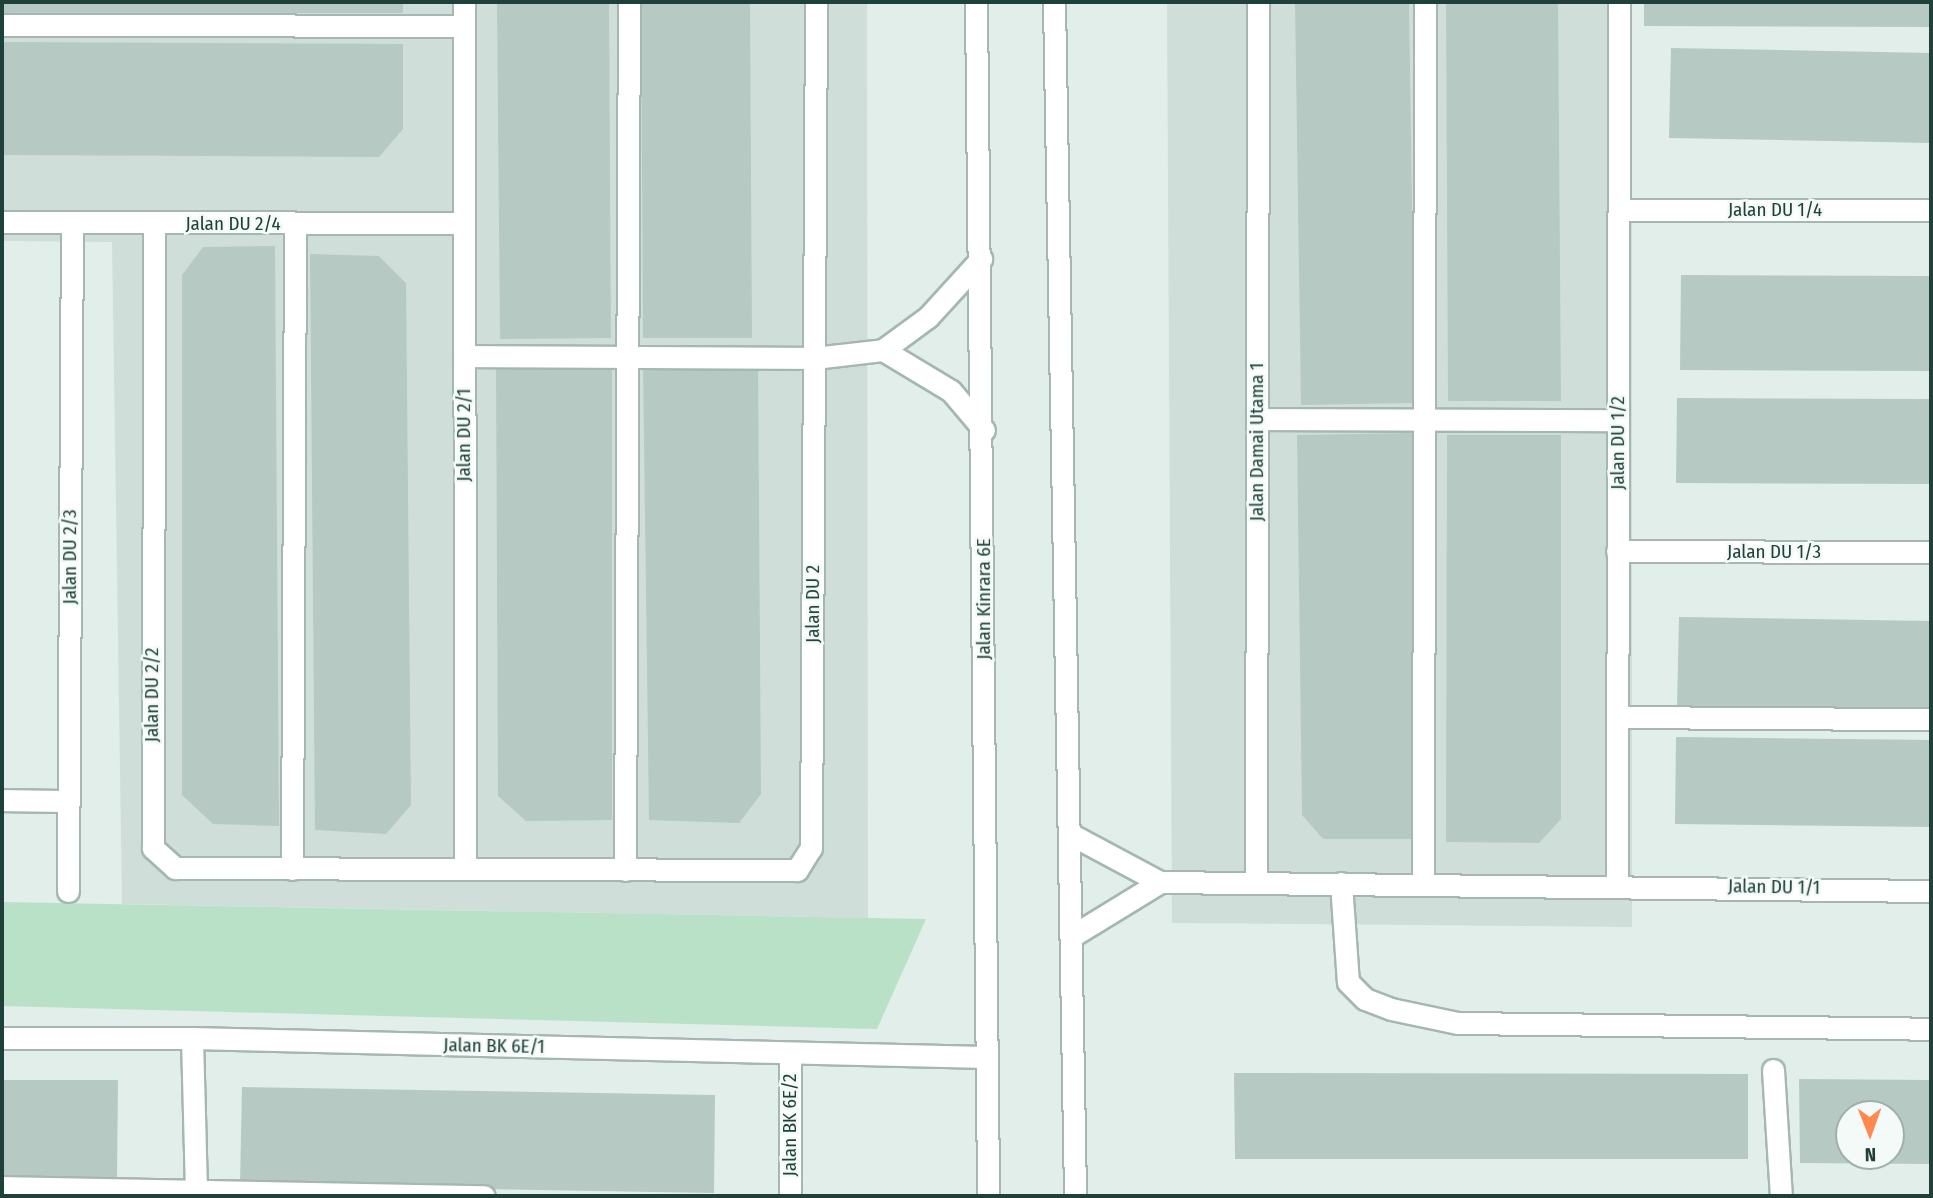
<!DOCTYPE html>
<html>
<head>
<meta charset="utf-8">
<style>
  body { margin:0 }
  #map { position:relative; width:1933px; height:1198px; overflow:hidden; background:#e2eeea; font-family:"Fira Sans Condensed",sans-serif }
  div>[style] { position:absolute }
  .built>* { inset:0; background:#d0ded9 }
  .green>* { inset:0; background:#b9e1c7 }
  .building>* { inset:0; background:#b7c9c3 }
  .roads { filter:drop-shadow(2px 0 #a4b7b2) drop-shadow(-2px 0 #a4b7b2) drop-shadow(0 2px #a4b7b2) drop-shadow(0 -2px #a4b7b2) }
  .service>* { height:21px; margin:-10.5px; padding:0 10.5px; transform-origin:10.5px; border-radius:10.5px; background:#fff }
  .minor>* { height:21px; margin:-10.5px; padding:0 10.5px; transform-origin:10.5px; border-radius:10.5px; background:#fff }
  .tertiary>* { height:21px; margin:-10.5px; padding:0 10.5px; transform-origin:10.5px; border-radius:10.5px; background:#fff }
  span { translate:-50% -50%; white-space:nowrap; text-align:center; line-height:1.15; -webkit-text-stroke:5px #f3faf7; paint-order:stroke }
  .street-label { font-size:19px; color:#20413a }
  .frame { position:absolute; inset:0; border:4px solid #20413a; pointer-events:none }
  .north { position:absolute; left:1835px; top:1100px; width:70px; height:70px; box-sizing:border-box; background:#f3faf7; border:2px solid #9fb0ab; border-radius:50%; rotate:179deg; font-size:19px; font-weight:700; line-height:28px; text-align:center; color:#20413a }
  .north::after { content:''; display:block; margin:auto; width:24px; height:32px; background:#fe8850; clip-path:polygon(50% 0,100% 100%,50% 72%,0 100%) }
</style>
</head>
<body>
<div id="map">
  <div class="built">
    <i style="clip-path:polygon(2px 2px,867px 2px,868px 918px,122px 904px,112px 242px,2px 241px)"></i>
    <i style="clip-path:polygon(1167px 2px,1632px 2px,1632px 927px,1172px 923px)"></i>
  </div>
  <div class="green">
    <i style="clip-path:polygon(2px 902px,868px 918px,926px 919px,877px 1029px,2px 1006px)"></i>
  </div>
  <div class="building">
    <i style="clip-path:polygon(2px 2px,403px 2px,403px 13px,2px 13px)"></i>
    <i style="clip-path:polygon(497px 2px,609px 2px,611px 338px,500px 339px)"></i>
    <i style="clip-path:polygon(641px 2px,750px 2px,752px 338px,643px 338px)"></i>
    <i style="clip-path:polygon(1295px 2px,1409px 2px,1415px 403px,1301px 405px)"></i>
    <i style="clip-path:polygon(1446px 2px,1558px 2px,1561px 401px,1448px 401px)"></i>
    <i style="clip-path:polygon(1644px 2px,1931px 2px,1931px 27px,1644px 26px)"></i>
    <i style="clip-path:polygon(2px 42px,403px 44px,403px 129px,379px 157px,2px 155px)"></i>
    <i style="clip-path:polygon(1671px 48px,1931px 53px,1931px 143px,1669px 138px)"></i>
    <i style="clip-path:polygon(275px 246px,279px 826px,213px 824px,182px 795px,182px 275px,203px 247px)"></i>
    <i style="clip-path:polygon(310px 254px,379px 256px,406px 283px,411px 805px,386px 834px,315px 830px)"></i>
    <i style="clip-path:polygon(1681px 275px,1931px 276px,1931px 371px,1680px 370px)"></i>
    <i style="clip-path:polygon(758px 365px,761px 794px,739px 823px,649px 820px,643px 366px)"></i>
    <i style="clip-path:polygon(612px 366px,612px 820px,526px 821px,498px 796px,496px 367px)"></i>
    <i style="clip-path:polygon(1677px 398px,1931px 399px,1931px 484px,1676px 483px)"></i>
    <i style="clip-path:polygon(1413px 433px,1419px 839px,1323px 839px,1302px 815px,1297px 435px)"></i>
    <i style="clip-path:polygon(1447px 435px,1561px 435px,1561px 819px,1539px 843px,1446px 842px)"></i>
    <i style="clip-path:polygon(1679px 617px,1931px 621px,1931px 713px,1677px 708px)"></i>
    <i style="clip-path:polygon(1676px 737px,1931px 740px,1931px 827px,1675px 824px)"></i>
    <i style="clip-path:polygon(1234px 1073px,1748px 1074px,1748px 1159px,1235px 1159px)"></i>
    <i style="clip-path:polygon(evenodd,1799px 1079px,1931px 1080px,1931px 1164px,1800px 1163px,1799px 1079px,1849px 1114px,1891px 1114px,1891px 1156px,1849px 1156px,1849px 1114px)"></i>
    <i style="clip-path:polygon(2px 1080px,118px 1080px,117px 1180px,2px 1179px)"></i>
    <i style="clip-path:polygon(242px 1087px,715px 1095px,714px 1193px,240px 1185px)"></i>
  </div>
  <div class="roads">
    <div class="service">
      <i style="left:2px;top:25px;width:462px;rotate:0.1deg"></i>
      <i style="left:464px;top:356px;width:350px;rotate:0.3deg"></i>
      <i style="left:1257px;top:419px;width:361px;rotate:0.2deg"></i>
      <i style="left:1617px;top:717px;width:314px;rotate:0.4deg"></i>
      <i style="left:2px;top:800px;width:67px;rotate:0.9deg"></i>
      <i style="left:292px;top:869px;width:645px;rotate:-89.73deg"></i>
      <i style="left:625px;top:870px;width:868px;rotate:-89.74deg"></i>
      <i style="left:1341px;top:883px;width:99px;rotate:86deg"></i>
      <i style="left:1348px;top:982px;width:24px;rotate:45deg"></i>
      <i style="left:1365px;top:999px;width:28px;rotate:21deg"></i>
      <i style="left:1391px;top:1009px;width:68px;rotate:11.8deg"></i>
      <i style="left:1458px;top:1023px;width:473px;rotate:0.7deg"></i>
      <i style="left:1423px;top:883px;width:881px;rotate:-89.87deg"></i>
      <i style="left:1773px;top:1070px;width:126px;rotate:86.4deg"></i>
      <i style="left:2px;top:1187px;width:482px;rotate:1.1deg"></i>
    </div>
    <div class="minor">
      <i style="left:464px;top:2px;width:865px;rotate:89.93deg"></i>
      <i style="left:1619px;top:210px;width:312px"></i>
      <i style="left:2px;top:222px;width:462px;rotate:0.1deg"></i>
      <i style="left:154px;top:223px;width:625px;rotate:90.09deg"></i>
      <i style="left:153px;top:848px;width:30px;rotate:42deg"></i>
      <i style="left:175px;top:868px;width:622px;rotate:0.18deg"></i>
      <i style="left:797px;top:870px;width:26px;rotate:-58deg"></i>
      <i style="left:811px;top:848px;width:846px;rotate:-89.66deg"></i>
      <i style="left:883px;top:350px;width:79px;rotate:31.1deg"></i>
      <i style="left:951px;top:391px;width:51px;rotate:49.8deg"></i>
      <i style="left:814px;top:358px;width:69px;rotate:-6.6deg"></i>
      <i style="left:883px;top:350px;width:56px;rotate:-36.3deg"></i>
      <i style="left:928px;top:317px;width:79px;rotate:-47.6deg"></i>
      <i style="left:1617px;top:551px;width:314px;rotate:0.2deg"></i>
      <i style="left:1070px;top:834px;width:102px;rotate:28.1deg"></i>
      <i style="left:1160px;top:882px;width:771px;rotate:0.67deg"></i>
      <i style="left:1256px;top:883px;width:881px;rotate:-89.87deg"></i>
      <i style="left:1617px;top:884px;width:882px;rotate:-89.87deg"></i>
      <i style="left:68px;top:891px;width:668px;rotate:-89.66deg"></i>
      <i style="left:1072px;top:936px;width:103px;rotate:-31.5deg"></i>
      <i style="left:2px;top:1038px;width:190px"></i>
      <i style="left:192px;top:1038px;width:794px;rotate:1.37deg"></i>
      <i style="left:192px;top:1038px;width:158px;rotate:88.5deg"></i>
      <i style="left:790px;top:1053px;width:143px;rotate:90deg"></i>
    </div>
    <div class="tertiary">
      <i style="left:976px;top:2px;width:1194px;rotate:89.42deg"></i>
      <i style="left:1054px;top:2px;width:1194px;rotate:88.99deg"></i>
    </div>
  </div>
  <div class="street-label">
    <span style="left:1775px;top:210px">Jalan DU 1/4</span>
    <span style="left:233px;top:224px">Jalan DU 2/4</span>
    <span style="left:464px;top:435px;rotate:-90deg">Jalan DU 2/1</span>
    <span style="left:1257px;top:442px;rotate:-90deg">Jalan Damai Utama 1</span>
    <span style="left:1618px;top:443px;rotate:-90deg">Jalan DU 1/2</span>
    <span style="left:1774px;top:552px">Jalan DU 1/3</span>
    <span style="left:70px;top:557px;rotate:-90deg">Jalan DU 2/3</span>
    <span style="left:984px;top:599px;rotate:-90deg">Jalan Kinrara 6E</span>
    <span style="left:813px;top:604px;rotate:-90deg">Jalan DU 2</span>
    <span style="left:152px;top:695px;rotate:-90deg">Jalan DU 2/2</span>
    <span style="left:1774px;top:887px;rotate:1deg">Jalan DU 1/1</span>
    <span style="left:494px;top:1046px;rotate:1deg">Jalan BK 6E/1</span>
    <span style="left:790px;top:1125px;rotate:-90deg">Jalan BK 6E/2</span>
  </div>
  <div class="frame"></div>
  <div class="north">N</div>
</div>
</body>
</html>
